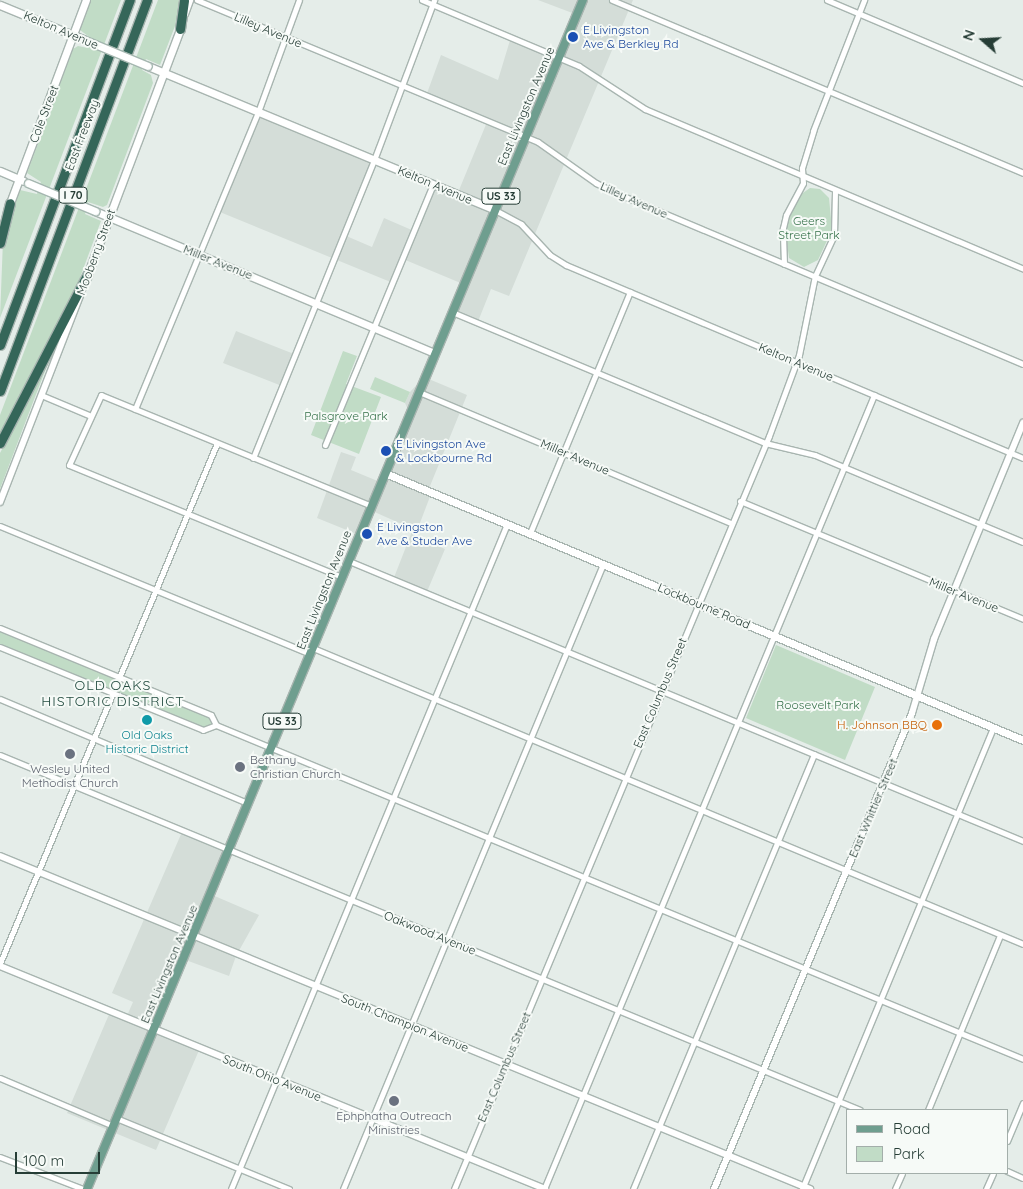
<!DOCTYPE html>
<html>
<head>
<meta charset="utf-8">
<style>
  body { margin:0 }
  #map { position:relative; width:1023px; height:1189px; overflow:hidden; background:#e5ede9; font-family:Quicksand,sans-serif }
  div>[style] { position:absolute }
  .built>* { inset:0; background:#d4ddd8 }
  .green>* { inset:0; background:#c1dcc6 }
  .roads { filter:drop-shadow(1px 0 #a8b5b0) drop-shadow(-1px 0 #a8b5b0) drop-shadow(0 1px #a8b5b0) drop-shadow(0 -1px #a8b5b0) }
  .minor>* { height:5px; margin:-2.5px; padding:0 2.5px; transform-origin:2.5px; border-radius:2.5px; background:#fff }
  .tertiary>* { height:6px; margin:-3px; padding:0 3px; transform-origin:3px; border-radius:3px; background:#fff }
  .secondary>* { height:7px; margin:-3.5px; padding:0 3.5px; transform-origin:3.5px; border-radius:3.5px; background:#fff }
  .primary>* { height:8px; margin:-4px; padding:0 4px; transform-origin:4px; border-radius:4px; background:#6f9e8f }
  .motorway>* { height:9px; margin:-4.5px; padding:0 4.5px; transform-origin:4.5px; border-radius:4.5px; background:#356659 }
  .bridges { filter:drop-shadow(1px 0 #a5b7b0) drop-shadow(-1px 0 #a5b7b0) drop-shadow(0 1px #a5b7b0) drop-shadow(0 -1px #a5b7b0) }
  .secondary-bridge>* { height:7px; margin:-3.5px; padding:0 3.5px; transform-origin:3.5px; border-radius:3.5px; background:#fff }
  .dots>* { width:14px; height:14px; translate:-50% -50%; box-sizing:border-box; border:2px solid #f6faf7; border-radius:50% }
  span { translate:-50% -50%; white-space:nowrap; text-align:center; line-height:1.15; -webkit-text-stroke:4px #f6faf7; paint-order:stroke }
  .shield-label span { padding:1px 4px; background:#f6faf7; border:1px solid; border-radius:4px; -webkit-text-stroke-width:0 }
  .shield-label { font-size:11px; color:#263d36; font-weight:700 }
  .street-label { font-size:12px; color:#263d36 }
  .transit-label { font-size:12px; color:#164399 }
  .left { translate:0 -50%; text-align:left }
  .park-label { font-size:12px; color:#347048 }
  .food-label { font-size:12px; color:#c56008 }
  .right { translate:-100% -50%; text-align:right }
  .culture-label { font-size:12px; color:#0d838f }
  .worship-label { font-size:12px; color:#5b616d }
  .neighbourhood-label { font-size:14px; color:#244d41; letter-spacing:1px }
  .legend { position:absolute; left:846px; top:1109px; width:162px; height:65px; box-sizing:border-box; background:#f6faf7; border:1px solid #a3aeaa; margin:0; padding:6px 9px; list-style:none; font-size:15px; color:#263d36 }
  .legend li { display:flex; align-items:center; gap:10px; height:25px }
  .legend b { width:25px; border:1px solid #a3aeaa }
  .north { position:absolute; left:958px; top:15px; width:50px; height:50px; -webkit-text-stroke:4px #f6faf7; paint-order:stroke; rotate:289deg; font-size:14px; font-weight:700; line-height:20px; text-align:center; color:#263d36 }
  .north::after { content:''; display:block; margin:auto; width:18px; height:22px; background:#263d36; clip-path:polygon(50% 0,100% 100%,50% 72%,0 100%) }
  .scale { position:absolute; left:15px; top:1152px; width:85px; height:22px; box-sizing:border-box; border:2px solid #263d36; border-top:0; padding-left:6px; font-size:15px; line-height:18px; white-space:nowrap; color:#263d36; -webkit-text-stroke:4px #f6faf7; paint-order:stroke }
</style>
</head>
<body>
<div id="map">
  <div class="built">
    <i style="clip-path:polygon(538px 0,633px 0,509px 296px,491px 289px,477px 324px,451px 312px,463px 284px,403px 259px,393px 283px,215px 210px,257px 113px,375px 160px,344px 235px,372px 247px,384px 218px,414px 231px,433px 185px,457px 195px,487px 122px,426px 96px,441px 55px,498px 80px,511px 37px,557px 57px,575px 14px)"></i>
    <i style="clip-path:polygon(236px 331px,294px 354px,282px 386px,223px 363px)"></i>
    <i style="clip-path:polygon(424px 377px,467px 395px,430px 486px,431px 494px,415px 536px,445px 549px,426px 594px,393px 580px,413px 529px,370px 510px,359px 535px,317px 518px,341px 452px,356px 457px,351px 470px,380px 482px,409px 412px,405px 403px,410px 392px)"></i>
    <i style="clip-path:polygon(182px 832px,228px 850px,210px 894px,259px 915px,236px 956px,229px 976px,183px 959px,154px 1029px,200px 1048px,156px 1150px,67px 1113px,110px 1012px,126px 1018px,133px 1002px,112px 993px)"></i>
  </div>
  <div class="green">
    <i style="clip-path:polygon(91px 0,121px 0,0 318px,3px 240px,20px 190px,37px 194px,41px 182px,27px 173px,73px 49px,78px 46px,88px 48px,92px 39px,80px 30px)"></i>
    <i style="clip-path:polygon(158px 0,180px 0,175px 26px,160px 65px,146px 59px,142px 70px,151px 75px,153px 83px,107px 205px,103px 207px,88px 202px,85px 214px,101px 221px,75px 291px,0 436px,0 415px)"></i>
    <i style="clip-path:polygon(810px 188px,820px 189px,829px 198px,832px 230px,818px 260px,804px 267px,789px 258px,785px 225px,797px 197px)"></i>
    <i style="clip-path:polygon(343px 351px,357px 356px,346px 384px,381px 397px,359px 454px,311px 435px)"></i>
    <i style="clip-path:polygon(49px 361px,35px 397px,0 489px,0 453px)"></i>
    <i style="clip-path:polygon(375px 377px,410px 392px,405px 403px,370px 389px)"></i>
    <i style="clip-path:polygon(0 629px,211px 717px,216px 725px,208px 730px,0 646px)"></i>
    <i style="clip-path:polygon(776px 645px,875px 687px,845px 760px,746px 718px)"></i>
  </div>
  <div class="roads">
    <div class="minor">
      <i style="left:197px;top:0;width:369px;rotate:22.6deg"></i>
      <i style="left:538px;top:142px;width:71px;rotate:35.3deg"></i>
      <i style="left:596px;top:183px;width:22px;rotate:27deg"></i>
      <i style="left:616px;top:193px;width:441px;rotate:22.8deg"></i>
      <i style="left:422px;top:0;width:170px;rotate:22.8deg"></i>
      <i style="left:579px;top:66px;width:79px;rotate:33.1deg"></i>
      <i style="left:645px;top:109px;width:410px;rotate:22.9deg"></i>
      <i style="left:612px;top:0;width:446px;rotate:22.8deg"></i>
      <i style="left:827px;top:0;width:213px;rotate:23deg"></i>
      <i style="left:185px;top:14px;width:15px;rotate:-70deg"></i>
      <i style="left:495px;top:210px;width:30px;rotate:28deg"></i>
      <i style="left:521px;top:224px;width:42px;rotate:46.9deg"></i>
      <i style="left:550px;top:255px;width:19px;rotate:32deg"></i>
      <i style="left:566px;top:265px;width:496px;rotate:22.9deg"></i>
      <i style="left:784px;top:264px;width:36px;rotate:-92deg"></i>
      <i style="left:783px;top:228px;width:13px;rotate:-77deg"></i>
      <i style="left:786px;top:215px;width:36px;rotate:-62deg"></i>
      <i style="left:803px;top:183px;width:15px;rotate:-94deg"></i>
      <i style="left:802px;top:168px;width:39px;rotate:-73deg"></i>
      <i style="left:813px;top:131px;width:141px;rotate:-68.7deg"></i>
      <i style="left:452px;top:312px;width:339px;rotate:22.7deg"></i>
      <i style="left:765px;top:443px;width:51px;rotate:13.5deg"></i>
      <i style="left:815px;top:455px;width:225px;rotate:22.7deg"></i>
      <i style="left:419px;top:392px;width:338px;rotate:22.8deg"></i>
      <i style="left:41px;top:395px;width:54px;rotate:22.8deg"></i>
      <i style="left:135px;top:409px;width:321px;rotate:-67.5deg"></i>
      <i style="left:258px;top:112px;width:119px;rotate:-69.9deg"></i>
      <i style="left:325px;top:445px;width:282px;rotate:-67.5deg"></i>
      <i style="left:253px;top:458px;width:322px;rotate:-67.9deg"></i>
      <i style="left:374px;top:160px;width:171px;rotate:-69.4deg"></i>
      <i style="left:740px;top:501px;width:307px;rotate:22.6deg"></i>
      <i style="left:0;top:526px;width:335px;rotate:22.4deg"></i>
      <i style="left:530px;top:533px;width:261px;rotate:-67.5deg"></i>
      <i style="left:349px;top:561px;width:730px;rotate:22.56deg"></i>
      <i style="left:342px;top:577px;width:295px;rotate:-157.7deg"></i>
      <i style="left:69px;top:465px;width:77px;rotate:-65.4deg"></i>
      <i style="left:101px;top:395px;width:292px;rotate:22.3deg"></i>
      <i style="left:0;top:628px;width:228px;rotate:22.4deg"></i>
      <i style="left:211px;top:715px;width:11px;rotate:63deg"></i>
      <i style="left:216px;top:725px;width:873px;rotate:22.48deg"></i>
      <i style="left:0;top:647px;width:219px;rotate:22.2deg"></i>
      <i style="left:203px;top:730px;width:14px;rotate:-21deg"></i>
      <i style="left:313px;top:648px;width:769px;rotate:22.63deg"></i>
      <i style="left:0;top:699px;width:269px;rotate:22.8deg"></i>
      <i style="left:0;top:755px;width:930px;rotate:22.43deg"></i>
      <i style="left:0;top:963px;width:563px;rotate:-67.35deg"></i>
      <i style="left:0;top:1078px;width:123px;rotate:23deg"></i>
      <i style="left:928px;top:1110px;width:189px;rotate:-67.6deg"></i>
      <i style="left:116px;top:1118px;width:187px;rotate:22.3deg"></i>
      <i style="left:1007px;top:1141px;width:41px;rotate:-67.2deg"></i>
      <i style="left:0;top:1157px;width:89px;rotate:21.1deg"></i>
      <i style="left:1007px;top:1171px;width:17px;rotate:24deg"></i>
      <i style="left:231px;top:1189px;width:720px;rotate:-67.46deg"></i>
      <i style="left:343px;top:1189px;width:677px;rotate:-67.41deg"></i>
      <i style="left:454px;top:1189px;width:816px;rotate:-67.3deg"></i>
      <i style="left:769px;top:436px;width:86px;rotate:-69.7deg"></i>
      <i style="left:799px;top:355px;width:81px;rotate:-78.6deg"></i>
      <i style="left:815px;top:276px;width:45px;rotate:-65.1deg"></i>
      <i style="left:834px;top:235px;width:45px;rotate:-88.7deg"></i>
      <i style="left:544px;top:1189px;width:860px;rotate:-67.43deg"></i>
      <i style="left:633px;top:1189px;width:471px;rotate:-67.4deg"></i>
      <i style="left:802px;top:1189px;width:499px;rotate:-67.5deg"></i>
      <i style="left:895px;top:1189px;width:17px;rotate:-66deg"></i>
      <i style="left:986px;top:1189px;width:17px;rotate:-66deg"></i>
    </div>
    <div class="tertiary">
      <i style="left:0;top:502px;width:221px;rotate:-68.8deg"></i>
      <i style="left:0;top:856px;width:876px;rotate:22.35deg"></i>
      <i style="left:0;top:966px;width:589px;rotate:22.25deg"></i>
      <i style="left:714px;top:1189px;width:516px;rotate:-67.41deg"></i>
      <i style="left:912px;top:713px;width:77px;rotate:-73.4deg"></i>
      <i style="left:934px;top:639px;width:234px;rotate:-67.6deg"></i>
    </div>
    <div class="secondary">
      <i style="left:0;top:5px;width:90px;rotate:22.3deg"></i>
      <i style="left:148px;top:66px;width:376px;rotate:22.5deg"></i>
      <i style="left:0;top:171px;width:25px;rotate:23deg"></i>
      <i style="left:10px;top:203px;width:217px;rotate:-69.5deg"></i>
      <i style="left:95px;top:211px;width:368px;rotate:22.7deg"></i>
      <i style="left:88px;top:273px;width:261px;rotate:-69.3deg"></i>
      <i style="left:385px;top:473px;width:692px;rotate:22.71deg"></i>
    </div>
    <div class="primary">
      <i style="left:87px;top:1189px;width:1288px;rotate:-67.36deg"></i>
    </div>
    <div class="motorway">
      <i style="left:180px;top:29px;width:29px;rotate:-82deg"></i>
      <i style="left:0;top:243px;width:41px;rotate:-76deg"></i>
      <i style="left:0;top:345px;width:369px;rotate:-69.4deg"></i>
      <i style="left:0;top:391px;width:418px;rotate:-69.4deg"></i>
      <i style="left:0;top:443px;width:191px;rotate:-62.6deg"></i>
    </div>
  </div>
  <div class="bridges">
    <div class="secondary-bridge">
      <i style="left:83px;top:39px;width:70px;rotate:22.6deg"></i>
      <i style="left:28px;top:183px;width:73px;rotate:22.7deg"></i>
    </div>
  </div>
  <div class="dots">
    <i style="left:573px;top:37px;background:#1a4fb4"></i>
    <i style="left:386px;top:451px;background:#1a4fb4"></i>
    <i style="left:367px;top:534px;background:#1a4fb4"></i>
    <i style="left:147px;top:720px;background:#0f9aa8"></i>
    <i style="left:937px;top:725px;background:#e8710a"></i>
    <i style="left:70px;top:754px;background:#6b7280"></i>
    <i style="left:240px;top:767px;background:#6b7280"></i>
    <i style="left:394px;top:1101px;background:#6b7280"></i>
  </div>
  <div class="shield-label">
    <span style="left:73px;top:195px">I 70</span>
    <span style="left:501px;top:196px">US 33</span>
    <span style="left:282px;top:721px">US 33</span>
  </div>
  <div class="street-label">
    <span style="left:61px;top:30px;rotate:23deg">Kelton Avenue</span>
    <span style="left:268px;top:30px;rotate:23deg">Lilley Avenue</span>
    <span style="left:526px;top:106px;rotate:-67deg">East Livingston Avenue</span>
    <span style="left:44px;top:114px;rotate:-69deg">Cole Street</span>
    <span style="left:82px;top:135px;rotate:-69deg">East Freeway</span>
    <span style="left:435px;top:185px;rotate:23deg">Kelton Avenue</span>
    <span style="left:634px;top:200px;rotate:24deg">Lilley Avenue</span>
    <span style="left:96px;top:252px;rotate:-70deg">Mooberry Street</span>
    <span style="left:218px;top:262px;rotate:22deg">Miller Avenue</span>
    <span style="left:796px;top:362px;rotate:23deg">Kelton Avenue</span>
    <span style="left:575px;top:457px;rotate:23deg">Miller Avenue</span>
    <span style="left:324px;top:590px;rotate:-68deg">East Livingston Avenue</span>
    <span style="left:964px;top:595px;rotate:22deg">Miller Avenue</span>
    <span style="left:704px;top:606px;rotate:23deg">Lockbourne Road</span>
    <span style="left:660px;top:693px;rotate:-67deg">East Columbus Street</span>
    <span style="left:873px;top:808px;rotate:-67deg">East Whittier Street</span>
    <span style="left:430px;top:933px;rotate:22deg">Oakwood Avenue</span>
    <span style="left:169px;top:964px;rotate:-67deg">East Livingston Avenue</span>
    <span style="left:405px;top:1023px;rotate:22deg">South Champion Avenue</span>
    <span style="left:504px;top:1067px;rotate:-67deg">East Columbus Street</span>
    <span style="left:272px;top:1078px;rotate:22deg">South Ohio Avenue</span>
  </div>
  <div class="transit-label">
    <span class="left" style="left:583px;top:37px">E Livingston<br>Ave &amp; Berkley Rd</span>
    <span class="left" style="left:396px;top:451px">E Livingston Ave<br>&amp; Lockbourne Rd</span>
    <span class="left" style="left:377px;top:534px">E Livingston<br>Ave &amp; Studer Ave</span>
  </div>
  <div class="park-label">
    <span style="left:809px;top:228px">Geers<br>Street Park</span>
    <span style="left:346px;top:416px">Palsgrove Park</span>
    <span style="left:818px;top:705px">Roosevelt Park</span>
  </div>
  <div class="food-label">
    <span class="right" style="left:927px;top:725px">H. Johnson BBQ</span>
  </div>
  <div class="culture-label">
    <span style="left:147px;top:742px">Old Oaks<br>Historic District</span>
  </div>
  <div class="worship-label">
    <span class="left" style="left:250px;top:767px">Bethany<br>Christian Church</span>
    <span style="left:70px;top:776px">Wesley United<br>Methodist Church</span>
    <span style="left:394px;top:1123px">Ephphatha Outreach<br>Ministries</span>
  </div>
  <div class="neighbourhood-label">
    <span style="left:113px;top:693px">OLD OAKS<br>HISTORIC DISTRICT</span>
  </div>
  <ul class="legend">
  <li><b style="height:6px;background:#6f9e8f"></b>Road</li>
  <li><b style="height:14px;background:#c1dcc6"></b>Park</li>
  </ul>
  <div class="north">N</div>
  <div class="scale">100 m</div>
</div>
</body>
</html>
